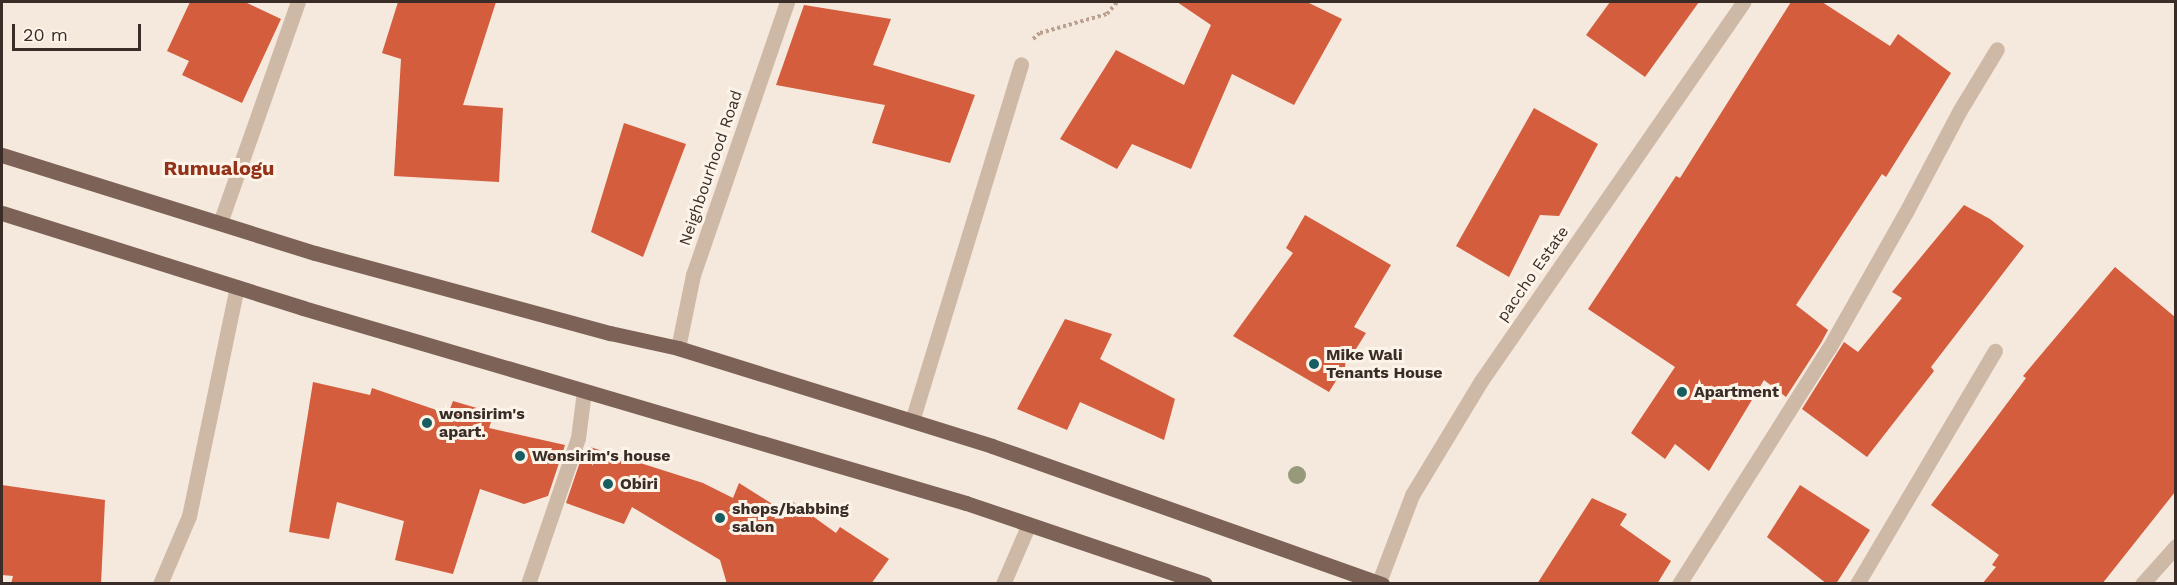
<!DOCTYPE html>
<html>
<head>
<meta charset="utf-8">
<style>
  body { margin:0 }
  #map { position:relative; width:2177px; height:585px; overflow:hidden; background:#f5e8dc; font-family:"Work Sans",sans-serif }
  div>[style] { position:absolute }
  .building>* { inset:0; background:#d35d3c }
  .path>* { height:4px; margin-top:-2px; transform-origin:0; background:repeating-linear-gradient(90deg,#baa190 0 3px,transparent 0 6px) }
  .minor>* { height:15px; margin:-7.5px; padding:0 7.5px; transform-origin:7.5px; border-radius:7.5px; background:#ceb8a6 }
  .major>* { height:15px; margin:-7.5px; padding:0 7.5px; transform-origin:7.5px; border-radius:7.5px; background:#7d6357 }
  .trees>* { width:18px; height:18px; margin:-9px; border-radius:50%; background:#979a7a }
  .dots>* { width:16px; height:16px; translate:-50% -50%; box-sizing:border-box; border:3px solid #fcf3e9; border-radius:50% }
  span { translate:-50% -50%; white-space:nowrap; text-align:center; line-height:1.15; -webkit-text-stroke:6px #fcf3e9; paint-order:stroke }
  .street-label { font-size:16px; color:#3a2d28 }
  .poi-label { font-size:16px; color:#3a2d28; font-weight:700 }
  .left { translate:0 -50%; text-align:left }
  .quarter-label { font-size:20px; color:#923218; font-weight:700 }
  .frame { position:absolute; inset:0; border:3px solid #3a2d28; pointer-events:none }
  .scale { position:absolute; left:12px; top:24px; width:129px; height:27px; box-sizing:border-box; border:3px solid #3a2d28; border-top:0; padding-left:8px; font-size:18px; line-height:21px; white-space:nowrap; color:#3a2d28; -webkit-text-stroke:4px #fcf3e9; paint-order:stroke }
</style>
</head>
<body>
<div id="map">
  <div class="building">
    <i style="clip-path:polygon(190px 2px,245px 2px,281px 19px,242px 103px,182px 75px,189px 61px,167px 51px)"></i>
    <i style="clip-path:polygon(398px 2px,496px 2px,463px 105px,503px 108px,499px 182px,394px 176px,401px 59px,382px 53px)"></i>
    <i style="clip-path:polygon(1177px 2px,1307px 2px,1342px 19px,1294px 105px,1232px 74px,1191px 169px,1132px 144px,1117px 169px,1060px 139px,1116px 50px,1184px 85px,1211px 25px)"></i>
    <i style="clip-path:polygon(1610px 2px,1699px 2px,1645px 77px,1586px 35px)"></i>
    <i style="clip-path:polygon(1791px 2px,1822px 2px,1890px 46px,1898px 34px,1951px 73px,1886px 177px,1882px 174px,1796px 305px,1828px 330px,1821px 343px,1786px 397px,1764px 380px,1709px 471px,1675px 444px,1665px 459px,1631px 433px,1675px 367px,1588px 309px,1676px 176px,1680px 178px)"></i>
    <i style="clip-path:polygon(804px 5px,891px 19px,873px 65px,975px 95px,950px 163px,872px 143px,885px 105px,776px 85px)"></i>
    <i style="clip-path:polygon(1534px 108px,1598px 144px,1559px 216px,1540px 215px,1509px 277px,1456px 246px)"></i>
    <i style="clip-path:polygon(624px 123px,686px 144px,643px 257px,591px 232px)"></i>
    <i style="clip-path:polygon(1964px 205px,1990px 219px,2024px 246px,1931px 367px,1934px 371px,1867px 457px,1802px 409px,1844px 342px,1858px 352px,1902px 298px,1892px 292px)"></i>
    <i style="clip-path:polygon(1305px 215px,1391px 265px,1354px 327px,1366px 333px,1329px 392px,1233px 336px,1293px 253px,1286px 248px)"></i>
    <i style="clip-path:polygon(2115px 267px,2175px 317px,2175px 492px,2102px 584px,1982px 584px,1996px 567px,1992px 565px,1999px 555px,1931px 505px,2026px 378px,2023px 376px)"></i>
    <i style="clip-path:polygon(1065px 319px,1112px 334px,1100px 359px,1175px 399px,1164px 440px,1080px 402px,1067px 430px,1017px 409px)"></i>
    <i style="clip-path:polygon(313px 382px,370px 395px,372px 388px,448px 414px,453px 401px,494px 413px,489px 428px,565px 445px,548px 496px,524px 504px,480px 489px,453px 574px,395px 560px,404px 521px,337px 502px,329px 539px,289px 532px)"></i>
    <i style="clip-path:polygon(590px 447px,703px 483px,733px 498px,739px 483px,785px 512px,793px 502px,836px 533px,840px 527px,889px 559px,871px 584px,727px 584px,720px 560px,632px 507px,624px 524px,566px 503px,584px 450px,589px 451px)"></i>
    <i style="clip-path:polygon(2px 485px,105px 500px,101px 584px,11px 584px,13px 576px,2px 575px)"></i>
    <i style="clip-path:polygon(1800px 485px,1870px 530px,1836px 584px,1827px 584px,1767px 537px)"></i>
    <i style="clip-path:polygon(1592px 498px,1627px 514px,1620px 525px,1671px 561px,1657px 584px,1537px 584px)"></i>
  </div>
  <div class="path">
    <i style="left:1033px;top:39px;width:9px;rotate:-41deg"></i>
    <i style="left:1040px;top:33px;width:70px;rotate:-15.8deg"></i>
    <i style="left:1107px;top:14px;width:16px;rotate:-50deg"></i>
  </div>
  <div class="minor">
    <i style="left:220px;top:223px;width:234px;rotate:-70.6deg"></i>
    <i style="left:678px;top:348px;width:75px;rotate:-78.4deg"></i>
    <i style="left:693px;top:275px;width:289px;rotate:-71deg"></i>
    <i style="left:912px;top:421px;width:373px;rotate:-73deg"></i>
    <i style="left:1379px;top:582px;width:93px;rotate:-69.2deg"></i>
    <i style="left:1412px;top:495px;width:133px;rotate:-58.8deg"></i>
    <i style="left:1481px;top:381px;width:461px;rotate:-55.3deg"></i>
    <i style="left:160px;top:584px;width:74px;rotate:-66.9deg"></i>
    <i style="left:189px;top:516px;width:234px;rotate:-78.2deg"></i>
    <i style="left:528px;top:584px;width:154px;rotate:-71.1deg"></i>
    <i style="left:578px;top:438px;width:47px;rotate:-82.7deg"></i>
    <i style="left:1003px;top:584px;width:65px;rotate:-66.6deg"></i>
    <i style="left:1679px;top:584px;width:280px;rotate:-57.6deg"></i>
    <i style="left:1829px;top:348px;width:156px;rotate:-60.5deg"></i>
    <i style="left:1906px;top:212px;width:115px;rotate:-62.1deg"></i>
    <i style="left:1960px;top:110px;width:71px;rotate:-58.8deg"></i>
    <i style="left:1857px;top:584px;width:271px;rotate:-59.4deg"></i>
    <i style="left:2142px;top:584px;width:51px;rotate:-48.2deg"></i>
  </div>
  <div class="major">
    <i style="left:2px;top:155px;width:328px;rotate:17.4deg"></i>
    <i style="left:315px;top:253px;width:306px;rotate:15.2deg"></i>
    <i style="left:610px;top:333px;width:70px;rotate:12.4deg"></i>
    <i style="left:678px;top:348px;width:329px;rotate:17.3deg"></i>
    <i style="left:992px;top:446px;width:414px;rotate:19.5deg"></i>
    <i style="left:2px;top:213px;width:316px;rotate:17.5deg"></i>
    <i style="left:303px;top:308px;width:691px;rotate:16.39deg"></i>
    <i style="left:966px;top:503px;width:252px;rotate:18.7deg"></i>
  </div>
  <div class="trees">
    <i style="left:1297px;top:475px"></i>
  </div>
  <div class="dots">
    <i style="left:1314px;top:364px;background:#185d60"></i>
    <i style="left:1682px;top:392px;background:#185d60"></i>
    <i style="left:427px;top:423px;background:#185d60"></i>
    <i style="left:520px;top:456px;background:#185d60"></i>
    <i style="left:608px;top:484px;background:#185d60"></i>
    <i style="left:720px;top:518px;background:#185d60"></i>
  </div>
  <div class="street-label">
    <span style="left:711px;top:168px;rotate:-71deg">Neighbourhood Road</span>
    <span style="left:1533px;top:274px;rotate:-55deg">paccho Estate</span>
  </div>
  <div class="poi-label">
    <span class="left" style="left:1326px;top:364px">Mike Wali<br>Tenants House</span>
    <span class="left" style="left:1694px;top:392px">Apartment</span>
    <span class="left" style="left:439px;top:423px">wonsirim's<br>apart.</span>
    <span class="left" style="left:532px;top:456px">Wonsirim's house</span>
    <span class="left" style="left:620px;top:484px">Obiri</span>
    <span class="left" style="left:732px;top:518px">shops/babbing<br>salon</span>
  </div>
  <div class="quarter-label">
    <span style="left:219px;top:168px">Rumualogu</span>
  </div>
  <div class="frame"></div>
  <div class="scale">20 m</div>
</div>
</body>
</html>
